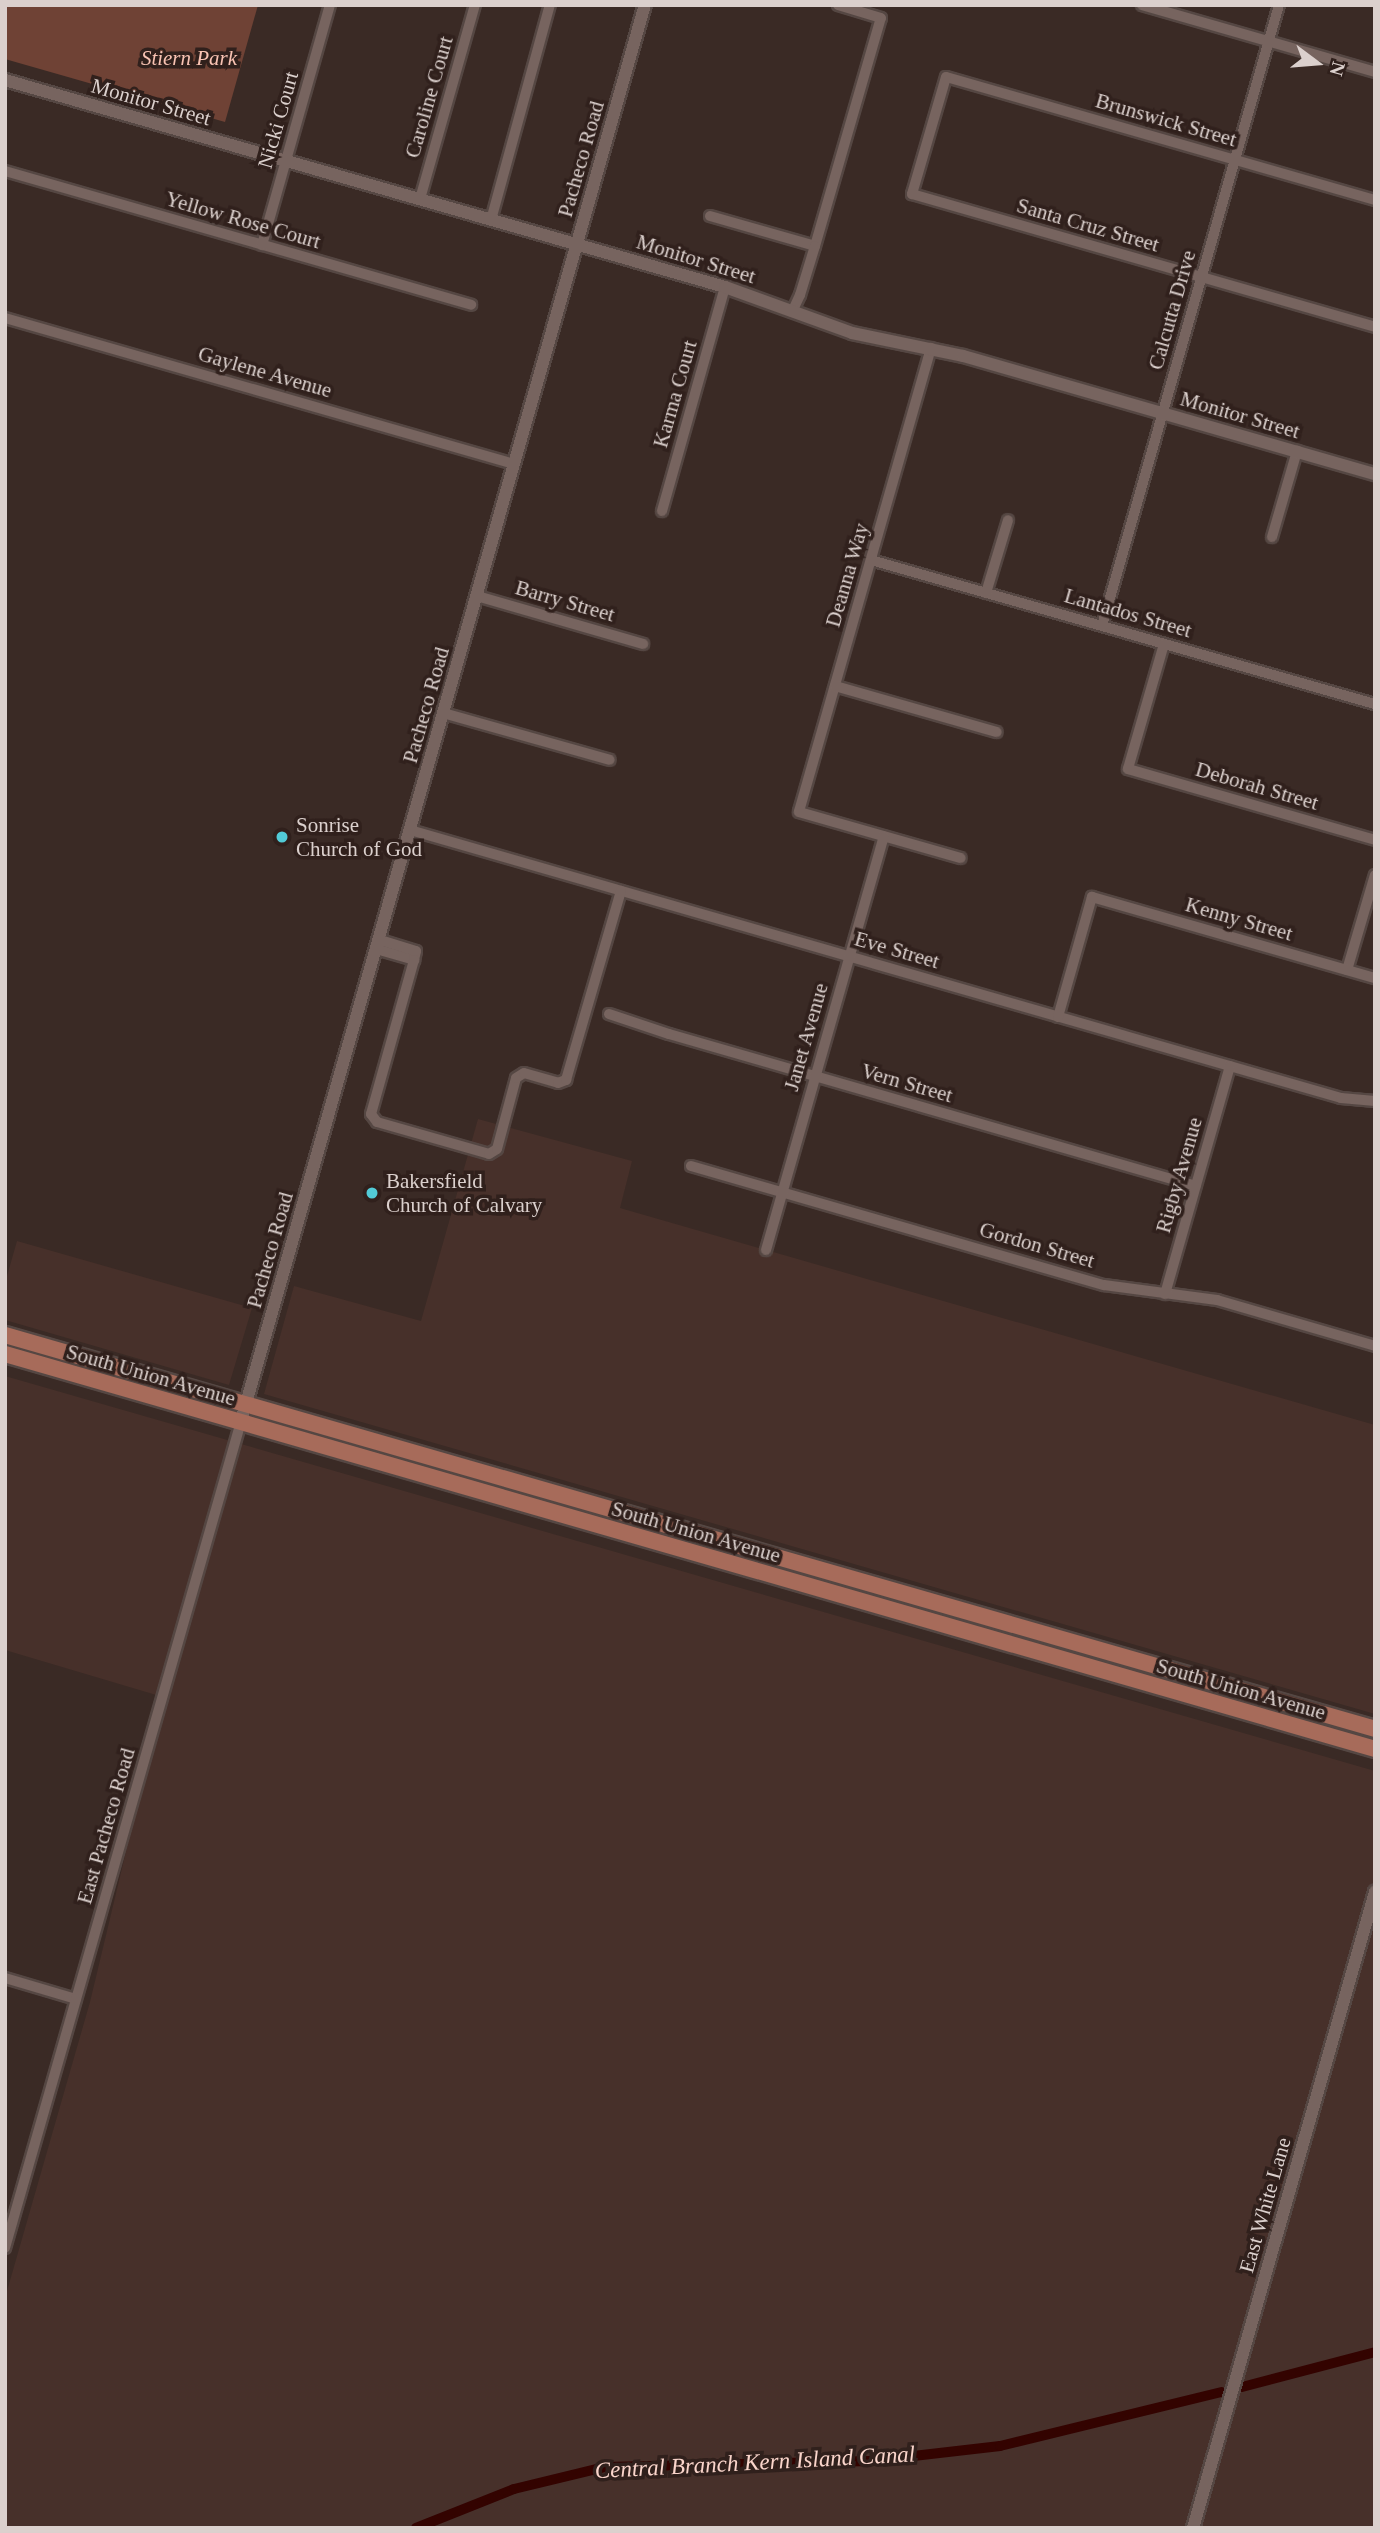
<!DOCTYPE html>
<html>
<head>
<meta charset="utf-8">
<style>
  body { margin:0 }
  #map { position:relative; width:1380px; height:2533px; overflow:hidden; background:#3a2a25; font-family:Georgia,serif }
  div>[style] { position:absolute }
  .built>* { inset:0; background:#47302a }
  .green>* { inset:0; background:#6f4235 }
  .canal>* { height:10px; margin:-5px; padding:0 5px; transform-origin:5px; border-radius:5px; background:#330300 }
  .roads { filter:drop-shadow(2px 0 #554743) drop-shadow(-2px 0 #554743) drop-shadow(0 2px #554743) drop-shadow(0 -2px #554743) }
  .minor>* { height:10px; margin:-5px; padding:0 5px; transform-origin:5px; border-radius:5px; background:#77645f }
  .tertiary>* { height:12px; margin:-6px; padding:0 6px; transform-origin:6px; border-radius:6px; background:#77645f }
  .primary>* { height:16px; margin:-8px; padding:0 8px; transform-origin:8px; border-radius:8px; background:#a76b5a }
  .dots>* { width:19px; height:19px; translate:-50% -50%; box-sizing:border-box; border:4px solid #30201c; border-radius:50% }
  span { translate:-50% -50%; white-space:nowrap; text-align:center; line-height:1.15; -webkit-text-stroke:7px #30201c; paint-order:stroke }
  .park-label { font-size:21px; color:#f9c3b3; font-style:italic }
  .street-label { font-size:21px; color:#dbd0cd }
  .poi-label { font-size:21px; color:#dbd0cd }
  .left { translate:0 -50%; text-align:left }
  .water-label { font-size:23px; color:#fad5cb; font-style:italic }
  .frame { position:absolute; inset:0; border:7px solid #dbd0cd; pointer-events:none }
  .north { position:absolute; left:1282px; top:28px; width:70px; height:70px; -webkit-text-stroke:5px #30201c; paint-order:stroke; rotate:106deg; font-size:19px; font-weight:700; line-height:28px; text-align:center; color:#dbd0cd }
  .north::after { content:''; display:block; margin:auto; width:24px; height:32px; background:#dbd0cd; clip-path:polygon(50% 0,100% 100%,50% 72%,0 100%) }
</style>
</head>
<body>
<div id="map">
  <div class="built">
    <i style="clip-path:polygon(478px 1119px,632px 1161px,620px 1208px,1375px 1425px,1375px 1714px,264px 1394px,294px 1286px,421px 1321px)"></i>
    <i style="clip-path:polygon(17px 1241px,252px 1308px,229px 1385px,5px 1320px,5px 1283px)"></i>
    <i style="clip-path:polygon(5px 1376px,1375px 1771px,1375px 2528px,5px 2528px,5px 2298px,90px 2002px,163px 1697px,5px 1650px)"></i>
  </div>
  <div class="green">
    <i style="clip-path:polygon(5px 5px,258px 5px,225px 122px,5px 59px)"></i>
  </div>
  <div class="canal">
    <i style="left:1242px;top:2387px;width:138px;rotate:-14.7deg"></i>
    <i style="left:416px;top:2528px;width:105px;rotate:-21.7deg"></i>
    <i style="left:514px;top:2489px;width:94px;rotate:-13.6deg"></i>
    <i style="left:605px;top:2467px;width:265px;rotate:-1.3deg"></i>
    <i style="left:870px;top:2461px;width:131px;rotate:-6.6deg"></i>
    <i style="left:1000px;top:2446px;width:228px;rotate:-13.7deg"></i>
  </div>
  <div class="roads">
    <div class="minor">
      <i style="left:1142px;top:5px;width:242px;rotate:16deg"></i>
      <i style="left:5px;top:171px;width:485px;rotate:16deg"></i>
      <i style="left:420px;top:199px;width:202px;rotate:-74.2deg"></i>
      <i style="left:1375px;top:200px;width:446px;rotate:-164deg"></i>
      <i style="left:946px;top:77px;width:122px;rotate:106.2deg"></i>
      <i style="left:912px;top:194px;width:482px;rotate:16deg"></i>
      <i style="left:710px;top:216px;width:109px;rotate:15.9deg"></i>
      <i style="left:815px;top:246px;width:237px;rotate:-73.9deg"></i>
      <i style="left:881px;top:18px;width:45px;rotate:-163.2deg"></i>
      <i style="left:491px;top:220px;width:223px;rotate:-74.7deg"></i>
      <i style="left:262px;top:245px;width:249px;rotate:-74.2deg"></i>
      <i style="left:792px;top:312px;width:19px;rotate:-65deg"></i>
      <i style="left:800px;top:295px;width:51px;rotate:-73deg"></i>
      <i style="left:5px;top:318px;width:530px;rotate:16deg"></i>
      <i style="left:931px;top:348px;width:482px;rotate:105.9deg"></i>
      <i style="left:799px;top:812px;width:168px;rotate:15.9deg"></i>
      <i style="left:662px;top:511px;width:233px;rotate:-74.3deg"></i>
      <i style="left:1272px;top:537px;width:90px;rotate:-73.8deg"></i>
      <i style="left:871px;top:560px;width:524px;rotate:15.95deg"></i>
      <i style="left:986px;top:593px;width:76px;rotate:-73.2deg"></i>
      <i style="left:477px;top:596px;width:173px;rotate:16.1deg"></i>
      <i style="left:1102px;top:626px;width:646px;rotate:-74.09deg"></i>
      <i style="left:1164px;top:644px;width:130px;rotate:106.1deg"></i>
      <i style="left:1128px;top:769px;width:257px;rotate:16deg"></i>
      <i style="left:835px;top:686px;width:168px;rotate:15.9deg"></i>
      <i style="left:443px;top:713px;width:173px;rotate:15.7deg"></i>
      <i style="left:410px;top:830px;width:969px;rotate:16.06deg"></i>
      <i style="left:1341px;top:1098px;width:34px;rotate:5deg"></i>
      <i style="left:376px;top:949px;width:40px;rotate:16deg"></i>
      <i style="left:414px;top:960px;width:9px;rotate:-77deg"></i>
      <i style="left:416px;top:951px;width:39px;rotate:-163deg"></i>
      <i style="left:414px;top:960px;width:160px;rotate:105.6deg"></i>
      <i style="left:371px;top:1114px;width:10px;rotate:53deg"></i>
      <i style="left:377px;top:1122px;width:116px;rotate:15.9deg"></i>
      <i style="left:489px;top:1154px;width:9px;rotate:-32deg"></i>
      <i style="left:497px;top:1149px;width:73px;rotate:-75deg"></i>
      <i style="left:516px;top:1078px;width:9px;rotate:-32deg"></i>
      <i style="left:524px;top:1073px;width:35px;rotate:16deg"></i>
      <i style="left:558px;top:1083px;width:9px;rotate:-21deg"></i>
      <i style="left:566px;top:1080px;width:197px;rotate:-73.8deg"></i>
      <i style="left:1347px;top:970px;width:99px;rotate:-73.6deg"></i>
      <i style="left:609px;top:1014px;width:63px;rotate:18.4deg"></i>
      <i style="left:669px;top:1034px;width:548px;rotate:16.09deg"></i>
      <i style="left:1058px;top:1017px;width:125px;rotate:-74.2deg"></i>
      <i style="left:1092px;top:897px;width:294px;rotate:16deg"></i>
      <i style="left:691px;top:1166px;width:430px;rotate:16.1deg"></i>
      <i style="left:1104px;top:1285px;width:114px;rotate:7.6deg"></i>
      <i style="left:1217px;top:1300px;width:165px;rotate:16.2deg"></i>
      <i style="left:766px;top:1250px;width:430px;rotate:-74.1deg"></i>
      <i style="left:1165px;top:1294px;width:237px;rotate:-74.1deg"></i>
      <i style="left:5px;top:1978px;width:74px;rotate:16.5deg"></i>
      <i style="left:5px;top:2248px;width:863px;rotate:-74.06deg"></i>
    </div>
    <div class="tertiary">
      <i style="left:5px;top:80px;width:749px;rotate:16.04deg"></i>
      <i style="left:725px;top:287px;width:135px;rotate:19.9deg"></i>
      <i style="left:852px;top:333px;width:113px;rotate:11.7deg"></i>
      <i style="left:963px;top:356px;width:429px;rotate:16deg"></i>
      <i style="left:243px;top:1414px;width:1465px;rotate:-74.08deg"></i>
      <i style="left:1193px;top:2528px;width:662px;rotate:-74.03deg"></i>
    </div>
    <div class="primary">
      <i style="left:5px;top:1335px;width:1426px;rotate:16.04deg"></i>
      <i style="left:5px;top:1354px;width:1426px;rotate:16.08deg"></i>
    </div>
  </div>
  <div class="dots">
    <i style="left:282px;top:837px;background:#52cbd7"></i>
    <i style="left:372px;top:1193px;background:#52cbd7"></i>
  </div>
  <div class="park-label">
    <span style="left:189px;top:58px">Stiern Park</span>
  </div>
  <div class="street-label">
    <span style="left:429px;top:97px;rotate:-74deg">Caroline Court</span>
    <span style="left:151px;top:102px;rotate:16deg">Monitor Street</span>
    <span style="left:278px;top:120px;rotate:-74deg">Nicki Court</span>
    <span style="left:1166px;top:120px;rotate:16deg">Brunswick Street</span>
    <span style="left:581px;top:159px;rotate:-74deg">Pacheco Road</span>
    <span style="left:243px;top:220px;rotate:16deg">Yellow Rose Court</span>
    <span style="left:1088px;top:225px;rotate:16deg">Santa Cruz Street</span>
    <span style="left:696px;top:259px;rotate:17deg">Monitor Street</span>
    <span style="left:1172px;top:310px;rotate:-74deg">Calcutta Drive</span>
    <span style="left:265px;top:372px;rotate:16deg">Gaylene Avenue</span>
    <span style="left:675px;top:394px;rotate:-74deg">Karma Court</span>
    <span style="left:1240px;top:415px;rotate:16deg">Monitor Street</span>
    <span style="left:847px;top:575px;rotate:-74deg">Deanna Way</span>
    <span style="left:565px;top:601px;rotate:16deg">Barry Street</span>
    <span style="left:1128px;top:613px;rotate:16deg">Lantados Street</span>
    <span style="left:426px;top:705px;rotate:-74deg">Pacheco Road</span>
    <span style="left:1257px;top:786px;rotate:16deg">Deborah Street</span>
    <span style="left:1239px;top:919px;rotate:16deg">Kenny Street</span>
    <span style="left:897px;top:950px;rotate:16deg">Eve Street</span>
    <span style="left:806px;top:1037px;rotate:-74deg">Janet Avenue</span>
    <span style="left:907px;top:1083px;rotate:16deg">Vern Street</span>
    <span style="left:1179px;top:1175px;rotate:-74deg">Rigby Avenue</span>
    <span style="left:1037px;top:1245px;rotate:16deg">Gordon Street</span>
    <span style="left:270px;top:1250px;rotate:-74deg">Pacheco Road</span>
    <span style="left:151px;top:1375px;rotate:16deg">South Union Avenue</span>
    <span style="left:696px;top:1532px;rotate:16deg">South Union Avenue</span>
    <span style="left:1241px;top:1689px;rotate:16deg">South Union Avenue</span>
    <span style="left:106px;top:1826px;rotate:-74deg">East Pacheco Road</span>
    <span style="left:1265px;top:2205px;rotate:-74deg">East White Lane</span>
  </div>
  <div class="poi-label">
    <span class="left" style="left:296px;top:837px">Sonrise<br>Church of God</span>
    <span class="left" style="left:386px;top:1193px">Bakersfield<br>Church of Calvary</span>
  </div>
  <div class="water-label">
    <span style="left:755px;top:2463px;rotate:-3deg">Central Branch Kern Island Canal</span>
  </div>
  <div class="frame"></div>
  <div class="north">N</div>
</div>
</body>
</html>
